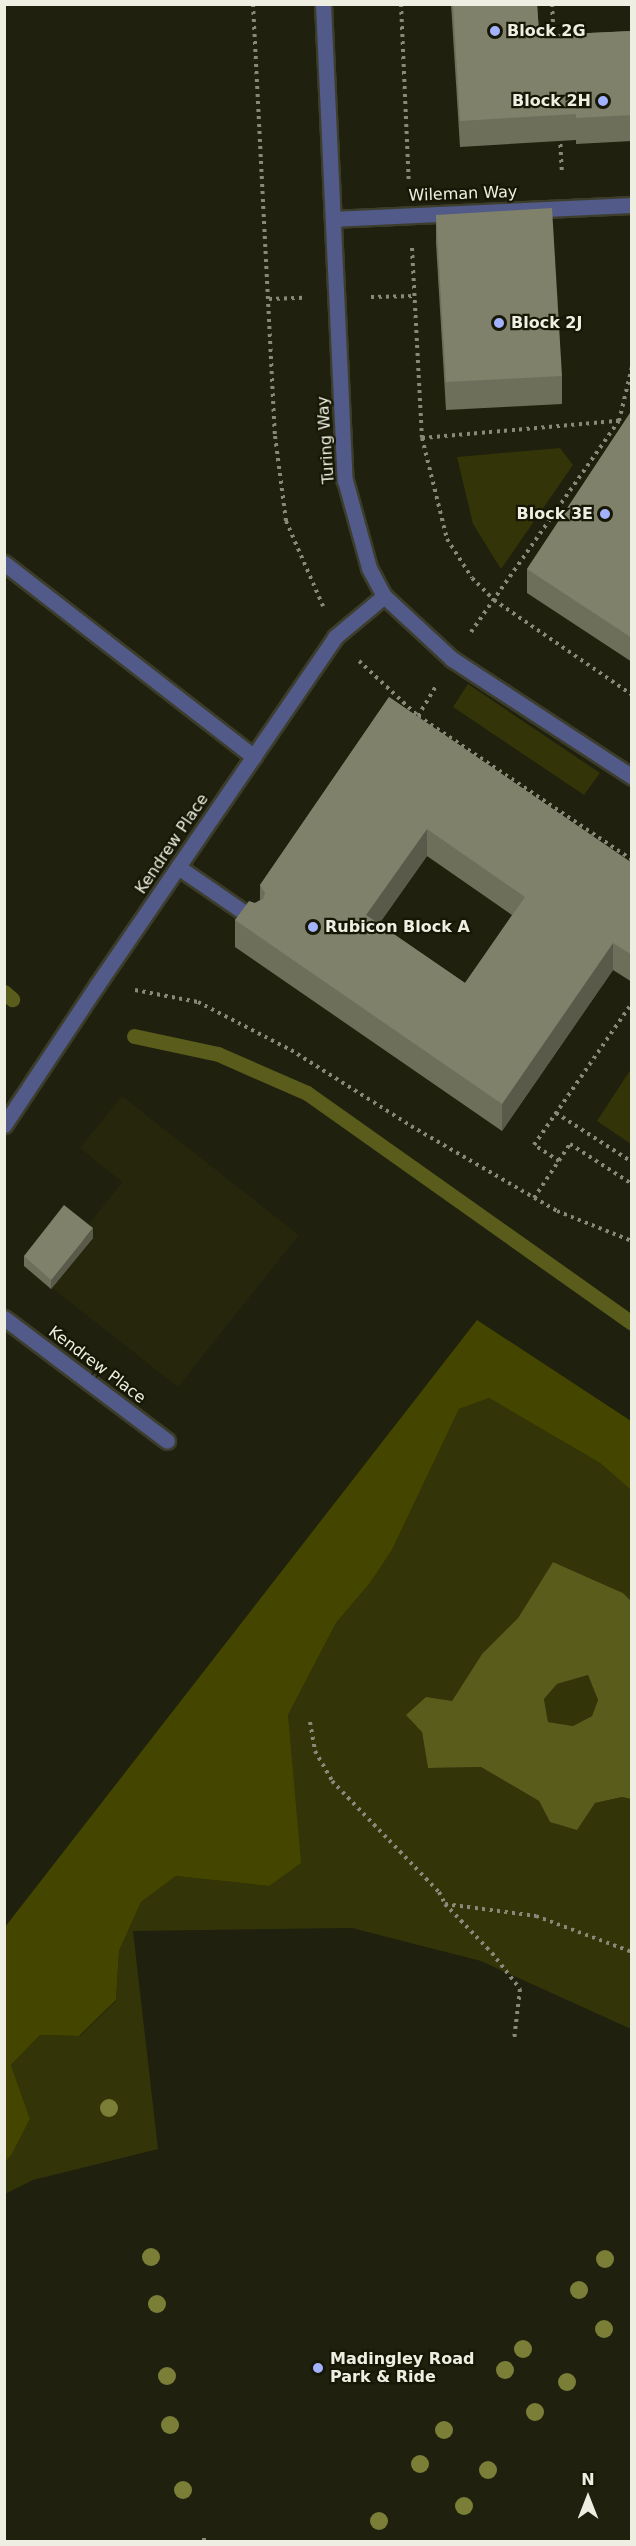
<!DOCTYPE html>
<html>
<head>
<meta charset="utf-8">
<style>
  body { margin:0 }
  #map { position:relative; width:636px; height:2546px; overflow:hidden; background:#1f200d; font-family:"DejaVu Sans",sans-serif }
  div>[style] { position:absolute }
  .built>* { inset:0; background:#25260b }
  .green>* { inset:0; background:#333408 }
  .forest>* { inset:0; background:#444600 }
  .water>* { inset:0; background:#595c1b }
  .stream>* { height:15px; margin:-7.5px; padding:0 7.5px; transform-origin:7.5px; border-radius:7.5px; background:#595c1b }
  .path>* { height:4px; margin-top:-2px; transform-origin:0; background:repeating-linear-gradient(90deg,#888979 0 3px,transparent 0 7.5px) }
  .roads { filter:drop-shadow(2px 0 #3c3d2b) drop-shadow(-2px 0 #3c3d2b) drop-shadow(0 2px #3c3d2b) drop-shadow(0 -2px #3c3d2b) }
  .minor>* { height:15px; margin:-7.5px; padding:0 7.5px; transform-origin:7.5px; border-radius:7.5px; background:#515a88 }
  .trees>* { width:18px; height:18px; margin:-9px; border-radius:50%; background:#7b7e37 }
  .wall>* { inset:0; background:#6d6f5b }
  .shaded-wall>* { inset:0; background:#595a4a }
  .building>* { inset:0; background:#7f816a }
  .dots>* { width:16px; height:16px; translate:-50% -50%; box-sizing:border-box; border:3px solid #161705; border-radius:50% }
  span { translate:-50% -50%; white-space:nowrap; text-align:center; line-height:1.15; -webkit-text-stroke:4.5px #161705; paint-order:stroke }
  .poi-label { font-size:16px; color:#eeefe2; font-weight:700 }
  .left { translate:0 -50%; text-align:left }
  .right { translate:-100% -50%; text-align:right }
  .street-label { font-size:16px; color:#eeefe2 }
  .frame { position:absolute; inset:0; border:6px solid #eeefe2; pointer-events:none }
  .north { position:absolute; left:558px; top:2468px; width:60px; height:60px; -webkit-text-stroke:4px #161705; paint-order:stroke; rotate:0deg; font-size:16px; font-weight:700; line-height:24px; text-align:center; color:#eeefe2 }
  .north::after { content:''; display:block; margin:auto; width:21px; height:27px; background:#eeefe2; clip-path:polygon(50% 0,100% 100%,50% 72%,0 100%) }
</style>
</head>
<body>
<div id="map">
  <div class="built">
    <i style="clip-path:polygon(122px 1096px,299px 1235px,178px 1387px,24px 1266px,64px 1215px,84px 1230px,122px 1182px,80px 1148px)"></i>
  </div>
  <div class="green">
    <i style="clip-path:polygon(560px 448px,573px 465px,501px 569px,473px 524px,457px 457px)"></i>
    <i style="clip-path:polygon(468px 684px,600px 773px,584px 795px,453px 707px)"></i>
    <i style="clip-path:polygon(631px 1069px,631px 1144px,597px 1121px)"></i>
    <i style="clip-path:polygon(489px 1398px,600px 1463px,631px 1490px,631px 1601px,623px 1593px,553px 1562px,518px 1618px,482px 1654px,452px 1701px,422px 1732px,428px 1768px,481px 1767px,539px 1801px,550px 1822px,595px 1803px,622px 1797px,631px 1799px,631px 2029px,481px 1961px,352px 1928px,133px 1931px,158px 2149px,33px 2180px,5px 2194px,4px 2162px,12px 2154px,30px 2119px,11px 2065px,40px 2035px,80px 2036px,116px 2001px,119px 1951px,141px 1902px,176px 1876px,269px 1886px,289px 1750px,288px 1715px,336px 1623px,370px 1583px,392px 1550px,459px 1409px)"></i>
    <i style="clip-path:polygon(588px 1675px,598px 1700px,592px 1716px,573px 1726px,548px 1722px,544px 1699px,557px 1684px)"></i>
  </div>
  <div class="forest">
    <i style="clip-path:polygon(477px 1320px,631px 1421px,631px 1490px,600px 1463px,489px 1398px,459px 1409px,392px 1550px,370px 1583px,336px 1623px,288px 1715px,301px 1863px,269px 1886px,176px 1876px,141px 1902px,119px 1951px,116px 2000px,79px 2036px,40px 2035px,11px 2065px,30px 2119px,12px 2154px,5px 2162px,5px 1927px)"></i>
  </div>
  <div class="water">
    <i style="clip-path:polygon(evenodd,553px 1562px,623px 1593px,631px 1601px,631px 1799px,622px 1797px,595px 1803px,577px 1830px,550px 1822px,539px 1801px,481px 1767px,428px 1768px,422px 1732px,406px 1715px,426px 1697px,452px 1701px,482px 1654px,518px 1618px,553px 1562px,588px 1675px,598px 1700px,592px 1716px,573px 1726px,548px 1722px,544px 1699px,557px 1684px,588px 1675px)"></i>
  </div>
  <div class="stream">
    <i style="left:4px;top:992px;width:11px;rotate:41deg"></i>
    <i style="left:134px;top:1036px;width:86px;rotate:12.1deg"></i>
    <i style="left:218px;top:1054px;width:97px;rotate:23.7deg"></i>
    <i style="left:307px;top:1093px;width:398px;rotate:35.3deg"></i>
  </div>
  <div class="path">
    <i style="left:253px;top:4px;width:433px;rotate:87.1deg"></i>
    <i style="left:275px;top:436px;width:86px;rotate:82.6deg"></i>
    <i style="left:286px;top:521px;width:93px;rotate:66.5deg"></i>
    <i style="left:401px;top:4px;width:180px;rotate:87.5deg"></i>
    <i style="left:552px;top:4px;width:36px;rotate:87deg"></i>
    <i style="left:560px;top:137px;width:37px;rotate:87deg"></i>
    <i style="left:412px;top:248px;width:190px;rotate:87deg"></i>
    <i style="left:422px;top:438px;width:104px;rotate:76.1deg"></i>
    <i style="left:447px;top:539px;width:46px;rotate:57.3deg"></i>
    <i style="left:472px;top:578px;width:31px;rotate:45deg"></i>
    <i style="left:494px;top:600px;width:168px;rotate:34.5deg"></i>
    <i style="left:371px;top:297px;width:44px;rotate:-1.3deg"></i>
    <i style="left:269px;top:299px;width:34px;rotate:-2deg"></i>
    <i style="left:422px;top:438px;width:197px;rotate:-5deg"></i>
    <i style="left:471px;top:632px;width:258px;rotate:-55deg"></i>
    <i style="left:619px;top:421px;width:56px;rotate:-76.5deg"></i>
    <i style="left:359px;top:661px;width:81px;rotate:43deg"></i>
    <i style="left:418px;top:716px;width:258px;rotate:33.9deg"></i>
    <i style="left:418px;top:716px;width:35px;rotate:-59deg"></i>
    <i style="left:135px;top:990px;width:64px;rotate:10.8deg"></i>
    <i style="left:198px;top:1002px;width:105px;rotate:27.3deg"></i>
    <i style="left:291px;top:1050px;width:142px;rotate:32.3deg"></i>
    <i style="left:411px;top:1126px;width:169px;rotate:30.2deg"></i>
    <i style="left:557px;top:1211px;width:81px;rotate:21.8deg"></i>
    <i style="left:556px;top:1113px;width:90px;rotate:32.8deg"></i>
    <i style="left:559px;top:1161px;width:30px;rotate:-147deg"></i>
    <i style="left:534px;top:1145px;width:173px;rotate:-55.4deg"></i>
    <i style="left:534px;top:1198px;width:65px;rotate:-56.3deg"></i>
    <i style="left:570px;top:1144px;width:74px;rotate:32.8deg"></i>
    <i style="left:310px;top:1722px;width:29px;rotate:80deg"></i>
    <i style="left:315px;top:1751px;width:34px;rotate:60deg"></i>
    <i style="left:332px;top:1781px;width:154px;rotate:46.1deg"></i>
    <i style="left:439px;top:1892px;width:13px;rotate:63deg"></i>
    <i style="left:445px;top:1904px;width:68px;rotate:46.2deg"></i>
    <i style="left:492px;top:1953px;width:46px;rotate:52.1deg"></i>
    <i style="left:520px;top:1989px;width:51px;rotate:96.7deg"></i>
    <i style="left:445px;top:1904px;width:92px;rotate:7.5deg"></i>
    <i style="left:536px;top:1916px;width:103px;rotate:20.6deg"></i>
    <i style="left:204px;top:2538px;width:4px;rotate:90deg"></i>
  </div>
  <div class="roads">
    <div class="minor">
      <i style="left:323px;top:4px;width:477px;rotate:87.4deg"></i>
      <i style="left:345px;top:480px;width:91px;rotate:74.7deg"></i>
      <i style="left:369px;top:568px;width:32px;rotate:62deg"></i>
      <i style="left:384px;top:596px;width:93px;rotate:42.8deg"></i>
      <i style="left:452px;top:659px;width:215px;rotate:33.2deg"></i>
      <i style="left:333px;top:219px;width:299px;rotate:-2.7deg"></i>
      <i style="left:4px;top:563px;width:316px;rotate:37.8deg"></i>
      <i style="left:178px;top:867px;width:93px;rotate:34.5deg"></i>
      <i style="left:4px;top:1125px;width:168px;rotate:-56.4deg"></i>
      <i style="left:97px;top:985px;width:422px;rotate:-55.6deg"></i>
      <i style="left:335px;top:637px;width:64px;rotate:-39.9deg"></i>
      <i style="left:4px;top:1318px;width:204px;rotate:37deg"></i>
    </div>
  </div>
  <div class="trees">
    <i style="left:109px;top:2108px"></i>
    <i style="left:151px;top:2257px"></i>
    <i style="left:605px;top:2259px"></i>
    <i style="left:579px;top:2290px"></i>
    <i style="left:157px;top:2304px"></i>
    <i style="left:604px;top:2329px"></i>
    <i style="left:523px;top:2349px"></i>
    <i style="left:505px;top:2370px"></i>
    <i style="left:167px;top:2376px"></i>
    <i style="left:567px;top:2382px"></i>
    <i style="left:535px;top:2412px"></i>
    <i style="left:170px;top:2425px"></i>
    <i style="left:444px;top:2430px"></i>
    <i style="left:420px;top:2464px"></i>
    <i style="left:488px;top:2470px"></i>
    <i style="left:183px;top:2490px"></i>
    <i style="left:464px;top:2506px"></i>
    <i style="left:379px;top:2521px"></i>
  </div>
  <div class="wall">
    <i style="clip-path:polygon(451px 4px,537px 4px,539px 32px,546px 35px,632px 31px,632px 141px,576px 144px,576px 140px,460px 147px)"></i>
    <i style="clip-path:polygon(436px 215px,562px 376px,562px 404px,446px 410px,436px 243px)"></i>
    <i style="clip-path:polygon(632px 410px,632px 662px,527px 593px,527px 569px)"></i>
    <i style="clip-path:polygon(evenodd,389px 697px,632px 863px,632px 982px,613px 970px,502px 1131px,235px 947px,235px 920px,255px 903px,260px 900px,260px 885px,389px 697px,427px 856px,512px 915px,465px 983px,379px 924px,427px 856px)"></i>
    <i style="clip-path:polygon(93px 1238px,51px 1289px,24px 1266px,24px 1256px)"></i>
  </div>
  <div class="shaded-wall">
    <i style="clip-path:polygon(427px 829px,427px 856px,366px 942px,366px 915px)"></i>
    <i style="clip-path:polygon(613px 943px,613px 970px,502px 1131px,502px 1104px)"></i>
    <i style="clip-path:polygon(93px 1228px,93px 1238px,51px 1289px,51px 1280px)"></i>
  </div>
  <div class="building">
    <i style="clip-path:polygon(453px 4px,537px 4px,539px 32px,546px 32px,546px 35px,632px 31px,632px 115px,576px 118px,576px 114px,460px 121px)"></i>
    <i style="clip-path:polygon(552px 208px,562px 376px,446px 382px,436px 215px)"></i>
    <i style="clip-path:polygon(632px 410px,632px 638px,527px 569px)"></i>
    <i style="clip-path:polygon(evenodd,389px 697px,632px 863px,632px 955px,613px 943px,502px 1104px,235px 920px,249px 901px,255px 903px,263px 899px,265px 893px,260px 885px,389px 697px,427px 829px,525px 897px,465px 983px,366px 915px,427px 829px)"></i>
    <i style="clip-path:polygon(64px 1205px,93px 1228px,51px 1280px,24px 1256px)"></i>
  </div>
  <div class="dots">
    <i style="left:495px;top:31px;background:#a3b2fd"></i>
    <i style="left:603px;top:101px;background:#a3b2fd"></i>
    <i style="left:499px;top:323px;background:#a3b2fd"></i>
    <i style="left:605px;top:514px;background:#a3b2fd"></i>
    <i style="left:313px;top:927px;background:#a3b2fd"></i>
    <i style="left:318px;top:2368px;background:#a3b2fd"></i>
  </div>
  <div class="poi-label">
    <span class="left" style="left:507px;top:31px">Block 2G</span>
    <span class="right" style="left:591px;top:101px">Block 2H</span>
    <span class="left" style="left:511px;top:323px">Block 2J</span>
    <span class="right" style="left:593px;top:514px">Block 3E</span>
    <span class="left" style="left:325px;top:927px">Rubicon Block A</span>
    <span class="left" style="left:330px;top:2368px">Madingley Road<br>Park &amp; Ride</span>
  </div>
  <div class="street-label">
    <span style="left:463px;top:194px;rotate:-2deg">Wileman Way</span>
    <span style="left:326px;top:440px;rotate:-94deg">Turing Way</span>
    <span style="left:172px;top:844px;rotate:-56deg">Kendrew Place</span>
    <span style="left:97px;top:1365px;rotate:37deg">Kendrew Place</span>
  </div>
  <div class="frame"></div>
  <div class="north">N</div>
</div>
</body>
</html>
